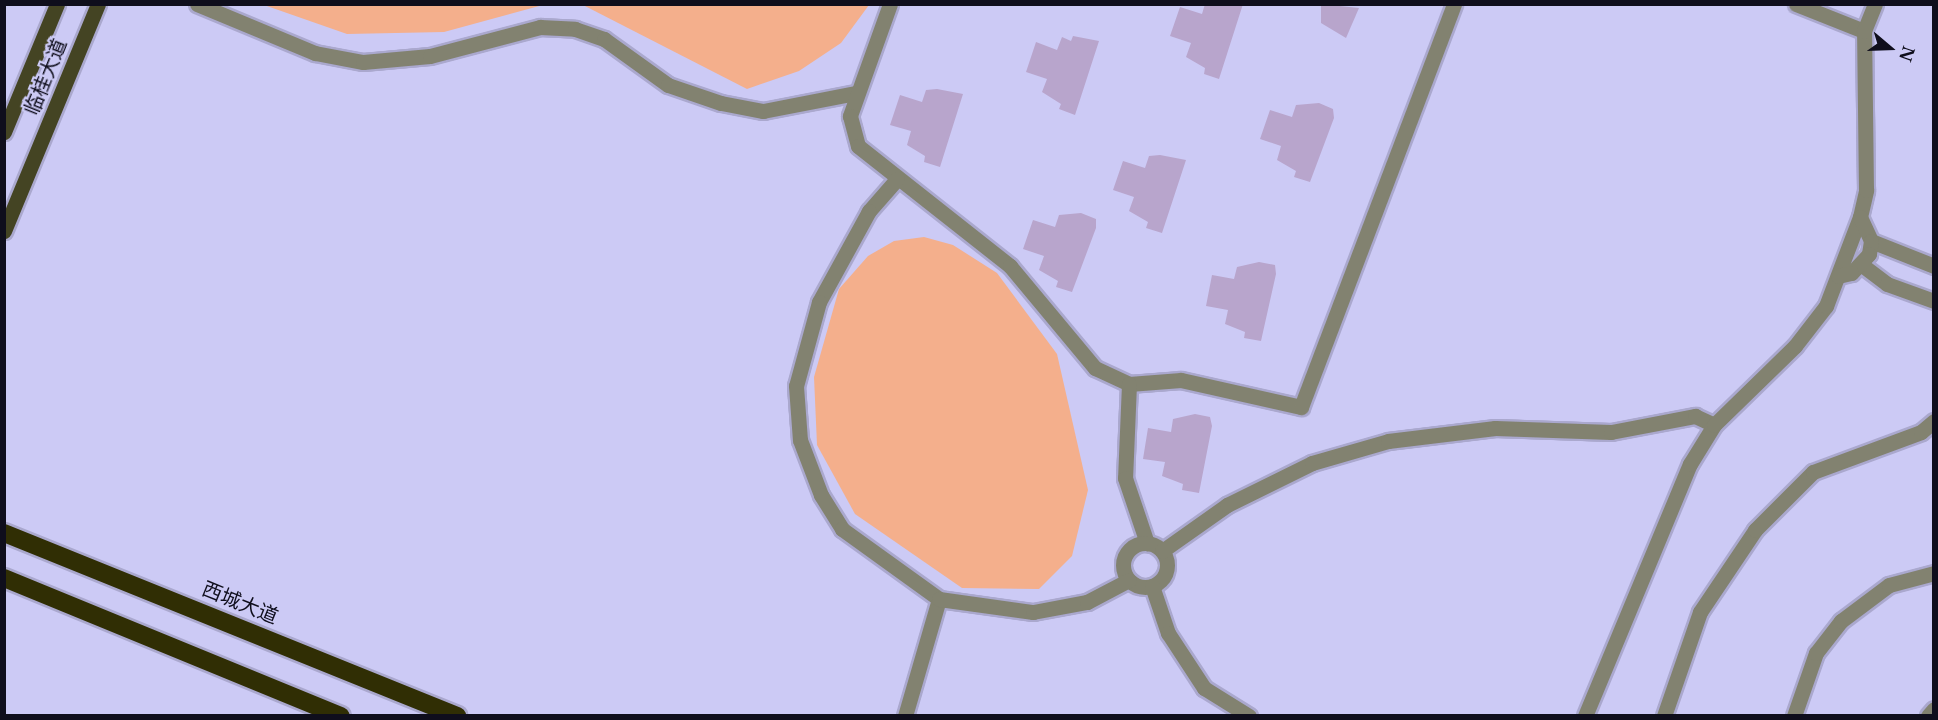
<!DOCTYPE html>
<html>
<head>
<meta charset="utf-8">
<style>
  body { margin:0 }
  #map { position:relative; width:1938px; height:720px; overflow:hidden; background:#cccaf5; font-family:"Libre Baskerville","Noto Sans SC",serif }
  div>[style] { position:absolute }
  .green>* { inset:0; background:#f4af8c }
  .building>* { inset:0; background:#b8a5cc }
  .roads { filter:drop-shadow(2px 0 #aaa8ce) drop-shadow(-2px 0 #aaa8ce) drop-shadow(0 2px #aaa8ce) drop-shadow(0 -2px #aaa8ce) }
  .minor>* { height:15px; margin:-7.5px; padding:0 7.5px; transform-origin:7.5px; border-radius:7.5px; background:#828270 }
  .minor>.ring { margin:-7.5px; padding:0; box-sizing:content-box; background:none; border:15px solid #828270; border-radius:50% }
  .major>* { height:15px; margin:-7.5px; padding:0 7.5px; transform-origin:7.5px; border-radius:7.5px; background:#444423 }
  .highway>* { height:18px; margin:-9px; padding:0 9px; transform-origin:9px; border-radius:9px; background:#302e04 }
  span { translate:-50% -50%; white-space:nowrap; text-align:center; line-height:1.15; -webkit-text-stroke:4.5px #cccaf5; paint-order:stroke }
  .street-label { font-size:20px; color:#0f0e1c }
  .frame { position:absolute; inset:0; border:6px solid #0f0e1c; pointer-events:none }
  .north { position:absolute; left:1860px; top:18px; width:60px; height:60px; -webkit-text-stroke:4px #cccaf5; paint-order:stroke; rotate:109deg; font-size:16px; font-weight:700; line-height:24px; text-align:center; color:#0f0e1c }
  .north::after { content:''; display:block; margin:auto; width:21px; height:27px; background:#0f0e1c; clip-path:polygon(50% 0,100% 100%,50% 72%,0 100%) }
</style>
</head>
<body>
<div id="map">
  <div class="green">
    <i style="clip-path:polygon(264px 5px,543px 5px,444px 32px,347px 34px)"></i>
    <i style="clip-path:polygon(583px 5px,869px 5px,841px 43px,799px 71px,747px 89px)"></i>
    <i style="clip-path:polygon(924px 237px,953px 245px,997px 273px,1057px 354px,1088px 490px,1072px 556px,1039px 589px,962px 588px,855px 514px,817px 445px,814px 377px,839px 289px,868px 256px,894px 241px)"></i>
  </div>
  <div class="building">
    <i style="clip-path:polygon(1205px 4px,1243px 4px,1219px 79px,1204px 74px,1205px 68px,1186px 57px,1191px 43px,1170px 36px,1180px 7px,1202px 14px)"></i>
    <i style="clip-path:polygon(1321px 4px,1359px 8px,1346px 38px,1321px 23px)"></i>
    <i style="clip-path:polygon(1073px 36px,1099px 41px,1075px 115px,1059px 109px,1061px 104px,1042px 92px,1047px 79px,1026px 72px,1036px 42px,1057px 50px,1062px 37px,1071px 41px)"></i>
    <i style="clip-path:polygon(937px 89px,963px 94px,940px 167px,924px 162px,925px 156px,907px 145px,911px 131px,890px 125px,900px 95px,922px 102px,926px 90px)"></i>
    <i style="clip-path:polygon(1319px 103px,1333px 109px,1334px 118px,1310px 182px,1294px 177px,1296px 171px,1277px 160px,1281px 146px,1260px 139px,1270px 110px,1292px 117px,1296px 105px)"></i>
    <i style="clip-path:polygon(1160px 155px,1186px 160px,1162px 233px,1146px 228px,1148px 222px,1129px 211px,1134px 197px,1113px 190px,1123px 161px,1145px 168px,1149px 156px)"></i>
    <i style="clip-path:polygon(1081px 213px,1096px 219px,1096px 228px,1072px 292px,1056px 287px,1058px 281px,1039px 270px,1044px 256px,1023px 249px,1033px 220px,1055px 227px,1059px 215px)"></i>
    <i style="clip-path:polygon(1259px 262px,1275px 265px,1276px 274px,1261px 341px,1244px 338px,1245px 332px,1225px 324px,1228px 310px,1206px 306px,1212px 275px,1234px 279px,1237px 267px)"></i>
    <i style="clip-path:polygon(1195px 414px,1210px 417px,1212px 426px,1199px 493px,1182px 490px,1183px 484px,1162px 476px,1165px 462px,1143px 459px,1148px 428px,1171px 432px,1173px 419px)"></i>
  </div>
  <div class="roads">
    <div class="minor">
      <i style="left:197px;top:4px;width:128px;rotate:22.6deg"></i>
      <i style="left:315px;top:53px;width:49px;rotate:10.6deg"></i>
      <i style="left:363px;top:62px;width:67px;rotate:-5.1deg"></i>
      <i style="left:430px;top:56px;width:114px;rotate:-14.8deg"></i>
      <i style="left:540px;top:27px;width:35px;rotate:3deg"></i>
      <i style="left:575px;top:29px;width:31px;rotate:19deg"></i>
      <i style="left:604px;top:39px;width:79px;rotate:35.7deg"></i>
      <i style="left:668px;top:85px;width:56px;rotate:18.8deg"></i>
      <i style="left:721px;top:103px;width:43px;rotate:10.8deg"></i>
      <i style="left:763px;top:111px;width:95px;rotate:-11deg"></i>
      <i style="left:890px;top:4px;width:119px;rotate:109.7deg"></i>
      <i style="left:850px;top:116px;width:31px;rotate:75deg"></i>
      <i style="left:858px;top:146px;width:194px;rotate:38.3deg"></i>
      <i style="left:1010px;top:266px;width:133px;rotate:50.2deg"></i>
      <i style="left:1095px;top:368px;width:38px;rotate:25deg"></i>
      <i style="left:1129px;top:384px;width:52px;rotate:-4.4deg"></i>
      <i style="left:1181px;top:380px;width:123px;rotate:12.7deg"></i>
      <i style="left:1301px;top:407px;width:431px;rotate:-69.2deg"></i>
      <i style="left:1796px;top:4px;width:73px;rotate:21.7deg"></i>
      <i style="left:897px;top:179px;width:43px;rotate:131.2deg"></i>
      <i style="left:869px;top:211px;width:104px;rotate:118.8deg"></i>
      <i style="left:819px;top:302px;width:87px;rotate:105.3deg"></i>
      <i style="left:796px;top:386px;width:54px;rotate:85.8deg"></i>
      <i style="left:800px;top:440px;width:59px;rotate:69.1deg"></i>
      <i style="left:821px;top:495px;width:40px;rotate:58deg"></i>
      <i style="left:842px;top:529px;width:120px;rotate:35.8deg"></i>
      <i style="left:1860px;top:217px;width:28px;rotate:-77deg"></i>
      <i style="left:1866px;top:190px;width:159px;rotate:-90.7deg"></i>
      <i style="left:1864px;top:31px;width:29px;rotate:-68deg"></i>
      <i style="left:1871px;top:241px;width:68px;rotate:21.6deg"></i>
      <i style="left:1862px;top:265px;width:31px;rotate:37deg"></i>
      <i style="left:1887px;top:284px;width:50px;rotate:19.9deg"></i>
      <i style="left:1129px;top:384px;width:94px;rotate:92.4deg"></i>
      <i style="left:1125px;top:478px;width:69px;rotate:71.3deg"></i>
      <i class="ring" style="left:1123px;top:543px;width:29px;height:29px"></i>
      <i style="left:1162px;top:551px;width:80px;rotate:-35.3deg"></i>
      <i style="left:1227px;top:505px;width:95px;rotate:-26.3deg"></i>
      <i style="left:1312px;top:463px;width:79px;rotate:-16.1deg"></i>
      <i style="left:1388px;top:441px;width:108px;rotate:-6.9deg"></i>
      <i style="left:1495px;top:428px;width:116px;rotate:2deg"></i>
      <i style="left:1611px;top:432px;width:86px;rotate:-10.8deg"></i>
      <i style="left:1695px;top:416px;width:21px;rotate:25deg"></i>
      <i style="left:1152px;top:586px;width:50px;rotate:71.2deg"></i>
      <i style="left:1168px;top:633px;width:66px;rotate:56.8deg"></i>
      <i style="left:1204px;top:688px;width:53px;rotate:31.9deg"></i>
      <i style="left:905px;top:716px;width:122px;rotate:-73.8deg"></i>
      <i style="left:939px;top:599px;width:95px;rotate:7.9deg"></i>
      <i style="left:1033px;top:612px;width:55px;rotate:-10.5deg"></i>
      <i style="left:1087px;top:602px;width:47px;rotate:-27.6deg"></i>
      <i style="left:1585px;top:716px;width:273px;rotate:-67.4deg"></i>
      <i style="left:1690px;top:464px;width:46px;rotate:-58.4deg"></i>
      <i style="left:1714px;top:425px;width:113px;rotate:-44.3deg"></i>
      <i style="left:1795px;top:346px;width:51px;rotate:-52.2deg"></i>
      <i style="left:1826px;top:306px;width:95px;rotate:-69.1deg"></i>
      <i style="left:1860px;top:217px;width:26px;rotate:65deg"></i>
      <i style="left:1871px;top:241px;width:13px;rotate:99deg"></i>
      <i style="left:1869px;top:254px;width:26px;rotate:133deg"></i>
      <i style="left:1851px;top:273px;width:13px;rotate:167deg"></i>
      <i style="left:1664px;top:716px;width:110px;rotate:-70.9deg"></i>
      <i style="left:1700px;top:612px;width:99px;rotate:-56.1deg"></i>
      <i style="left:1755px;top:530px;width:82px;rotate:-45deg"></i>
      <i style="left:1813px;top:472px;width:115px;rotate:-20.3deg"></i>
      <i style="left:1921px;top:432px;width:17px;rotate:-40deg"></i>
      <i style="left:1794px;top:716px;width:67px;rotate:-70.8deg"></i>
      <i style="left:1816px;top:653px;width:41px;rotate:-52deg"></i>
      <i style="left:1841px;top:621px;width:60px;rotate:-36.9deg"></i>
      <i style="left:1889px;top:585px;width:47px;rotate:-14.9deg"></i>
      <i style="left:1928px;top:716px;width:9px;rotate:-49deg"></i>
    </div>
    <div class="major">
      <i style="left:4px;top:132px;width:139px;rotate:-67.5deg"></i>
      <i style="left:4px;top:231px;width:246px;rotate:-67.5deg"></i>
    </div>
    <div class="highway">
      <i style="left:4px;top:533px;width:489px;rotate:22deg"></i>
      <i style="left:4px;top:578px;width:364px;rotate:22.3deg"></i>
    </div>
  </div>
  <div class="street-label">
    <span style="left:46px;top:77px;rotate:-68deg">临桂大道</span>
    <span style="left:240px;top:603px;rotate:22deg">西城大道</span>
  </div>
  <div class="frame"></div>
  <div class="north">N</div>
</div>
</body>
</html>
